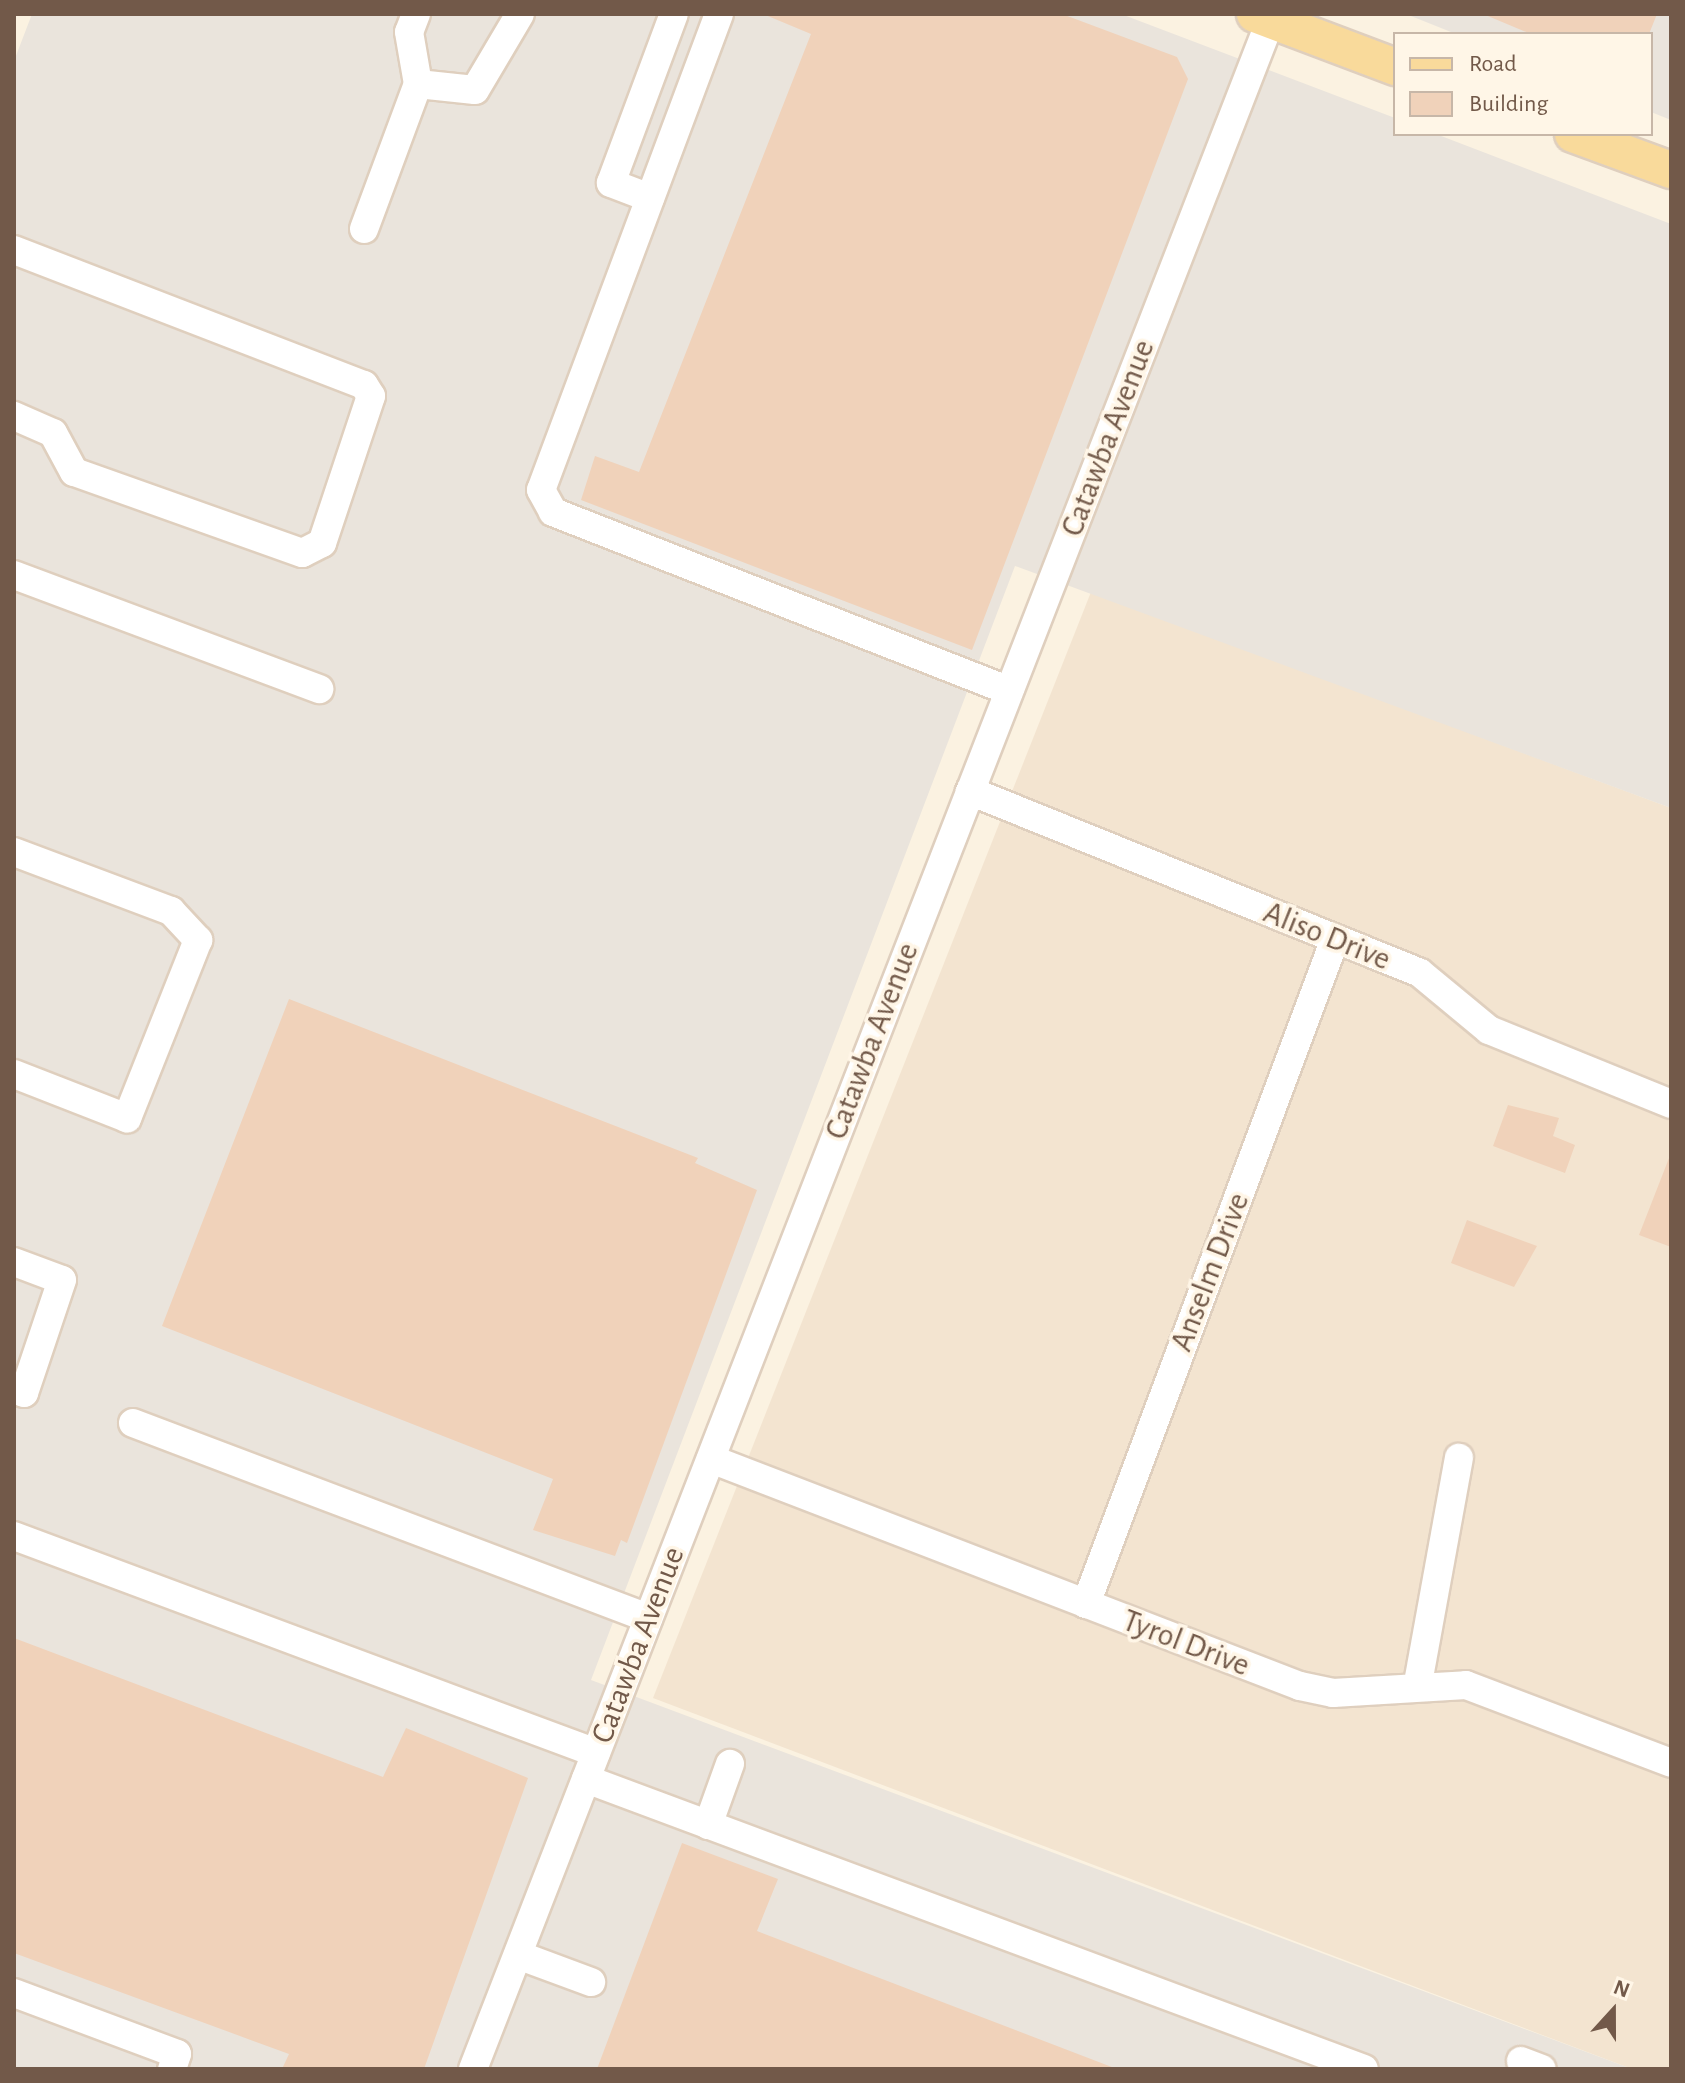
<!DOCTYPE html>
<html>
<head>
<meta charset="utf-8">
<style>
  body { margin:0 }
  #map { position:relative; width:1685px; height:2083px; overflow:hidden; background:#fbf2e1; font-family:"Alegreya Sans",sans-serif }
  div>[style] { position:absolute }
  .residential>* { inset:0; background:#f3e4d0 }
  .industrial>* { inset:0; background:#eae4dc }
  .building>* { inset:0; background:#f0d2ba }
  .roads { filter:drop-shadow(2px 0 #dfcfbe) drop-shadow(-2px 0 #dfcfbe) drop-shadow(0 2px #dfcfbe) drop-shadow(0 -2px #dfcfbe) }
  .minor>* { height:28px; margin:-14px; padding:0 14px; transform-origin:14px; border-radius:14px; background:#fff }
  .major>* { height:36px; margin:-18px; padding:0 18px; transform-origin:18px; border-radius:18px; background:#f9da9b }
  span { translate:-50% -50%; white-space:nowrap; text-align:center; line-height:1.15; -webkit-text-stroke:7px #fff6e7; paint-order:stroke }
  .street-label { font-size:32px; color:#725949 }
  .frame { position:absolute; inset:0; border:16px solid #725949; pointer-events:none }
  .legend { position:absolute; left:1393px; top:32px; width:260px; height:104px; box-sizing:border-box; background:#fff6e7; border:2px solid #c7b7a8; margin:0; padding:10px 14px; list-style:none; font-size:24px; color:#725949 }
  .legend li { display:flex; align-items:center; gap:16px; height:40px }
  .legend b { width:40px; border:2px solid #c7b7a8 }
  .north { position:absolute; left:1573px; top:1971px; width:80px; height:80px; -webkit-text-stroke:6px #fff6e7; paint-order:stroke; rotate:21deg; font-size:22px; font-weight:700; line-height:32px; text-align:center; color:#725949 }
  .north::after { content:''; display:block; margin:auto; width:28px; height:36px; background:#725949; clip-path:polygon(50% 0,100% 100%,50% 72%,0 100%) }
</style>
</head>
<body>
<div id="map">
  <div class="residential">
    <i style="clip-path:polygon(1091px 592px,1671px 808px,1671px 2069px,1632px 2069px,653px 1698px)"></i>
  </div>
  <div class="industrial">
    <i style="clip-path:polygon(32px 14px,1121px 14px,1395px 118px,1395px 134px,1436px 134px,1671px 224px,1671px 808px,1015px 566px,591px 1680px,1632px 2069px,14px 2069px,14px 61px)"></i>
    <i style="clip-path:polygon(1406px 14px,1671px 14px,1671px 120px,1651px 112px,1651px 34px,1456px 34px)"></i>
  </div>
  <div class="building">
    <i style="clip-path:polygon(763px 14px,1062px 14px,1177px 57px,1188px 79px,972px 650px,581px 500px,595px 456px,639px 472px,811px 34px)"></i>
    <i style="clip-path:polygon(1483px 14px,1657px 14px,1649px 34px,1531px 34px)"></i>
    <i style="clip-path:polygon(289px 999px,698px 1158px,695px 1163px,757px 1190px,627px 1543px,621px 1540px,615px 1556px,533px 1530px,553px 1479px,162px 1326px)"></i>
    <i style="clip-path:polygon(1508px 1105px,1559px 1118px,1553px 1136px,1575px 1145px,1565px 1173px,1493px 1146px)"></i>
    <i style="clip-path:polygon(1671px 1153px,1671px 1247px,1639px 1235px)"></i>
    <i style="clip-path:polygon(1467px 1220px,1537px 1246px,1514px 1287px,1451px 1263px)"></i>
    <i style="clip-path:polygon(14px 1638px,383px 1777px,406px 1728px,528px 1778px,424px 2069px,282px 2069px,289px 2054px,14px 1953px)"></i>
    <i style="clip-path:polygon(682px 1843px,778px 1879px,757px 1931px,1117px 2069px,597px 2069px)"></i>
  </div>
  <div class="roads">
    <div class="minor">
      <i style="left:416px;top:14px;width:19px;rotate:111deg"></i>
      <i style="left:409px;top:32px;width:53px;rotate:80.2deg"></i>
      <i style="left:719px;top:14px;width:508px;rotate:110.5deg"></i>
      <i style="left:541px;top:490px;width:25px;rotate:61deg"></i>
      <i style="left:553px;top:512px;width:490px;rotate:21.4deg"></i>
      <i style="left:650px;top:198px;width:42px;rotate:-159deg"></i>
      <i style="left:611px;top:183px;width:180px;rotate:-69.6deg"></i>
      <i style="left:364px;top:229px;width:155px;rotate:-69.6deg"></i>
      <i style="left:418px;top:84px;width:57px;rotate:6deg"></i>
      <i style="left:475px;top:90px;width:88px;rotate:-59.4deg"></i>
      <i style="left:14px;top:250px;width:375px;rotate:21.1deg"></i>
      <i style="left:364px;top:385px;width:13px;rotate:58deg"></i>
      <i style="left:371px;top:396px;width:155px;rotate:108.4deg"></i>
      <i style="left:322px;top:543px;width:22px;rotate:153deg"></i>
      <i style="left:302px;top:553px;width:242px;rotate:-160.4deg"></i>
      <i style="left:74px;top:472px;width:44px;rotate:-118.3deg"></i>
      <i style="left:53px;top:433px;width:43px;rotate:-156.4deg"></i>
      <i style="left:14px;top:575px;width:326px;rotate:20.5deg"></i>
      <i style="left:970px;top:791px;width:485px;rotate:22deg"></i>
      <i style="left:1420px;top:973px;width:89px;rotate:39.6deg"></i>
      <i style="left:1489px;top:1030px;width:196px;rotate:22.1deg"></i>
      <i style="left:14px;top:852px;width:168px;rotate:20.6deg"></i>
      <i style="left:171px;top:911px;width:40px;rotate:47deg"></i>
      <i style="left:198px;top:940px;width:192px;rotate:111.7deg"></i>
      <i style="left:127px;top:1118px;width:121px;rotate:-158.7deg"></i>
      <i style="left:14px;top:1262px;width:51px;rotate:20.6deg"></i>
      <i style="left:62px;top:1280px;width:119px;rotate:108.6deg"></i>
      <i style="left:24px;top:1393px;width:11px;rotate:-158deg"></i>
      <i style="left:133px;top:1423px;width:551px;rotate:20.74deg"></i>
      <i style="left:711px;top:1459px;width:631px;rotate:21.08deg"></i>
      <i style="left:1300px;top:1686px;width:34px;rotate:12deg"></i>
      <i style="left:1333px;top:1693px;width:133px;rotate:-3.4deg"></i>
      <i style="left:1466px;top:1685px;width:219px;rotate:20.8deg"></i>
      <i style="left:14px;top:1536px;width:621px;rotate:20.45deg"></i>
      <i style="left:1086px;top:1604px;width:710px;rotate:-69.47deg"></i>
      <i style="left:1418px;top:1683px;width:229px;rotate:-79.7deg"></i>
      <i style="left:586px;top:1779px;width:830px;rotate:20.44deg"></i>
      <i style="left:708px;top:1825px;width:65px;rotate:-70.2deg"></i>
      <i style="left:518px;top:1955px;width:78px;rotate:20.3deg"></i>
      <i style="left:14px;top:1993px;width:174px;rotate:20.5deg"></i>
      <i style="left:177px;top:2054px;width:16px;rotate:108deg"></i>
      <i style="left:1521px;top:2061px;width:22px;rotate:21deg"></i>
      <i style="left:473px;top:2069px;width:2205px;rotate:-68.73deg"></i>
    </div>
    <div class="major">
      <i style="left:1255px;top:14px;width:150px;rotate:20.7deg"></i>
      <i style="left:1573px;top:134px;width:104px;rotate:20.2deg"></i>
    </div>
  </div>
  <div class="street-label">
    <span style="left:1108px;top:438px;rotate:-69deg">Catawba Avenue</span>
    <span style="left:1327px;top:936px;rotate:22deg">Aliso Drive</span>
    <span style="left:872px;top:1041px;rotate:-69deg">Catawba Avenue</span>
    <span style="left:1210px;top:1272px;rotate:-69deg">Anselm Drive</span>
    <span style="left:1186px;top:1643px;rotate:21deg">Tyrol Drive</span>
    <span style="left:638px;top:1645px;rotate:-69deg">Catawba Avenue</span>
  </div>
  <div class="frame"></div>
  <ul class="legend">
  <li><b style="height:10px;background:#f9da9b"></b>Road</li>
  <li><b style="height:22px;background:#f0d2ba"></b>Building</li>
  </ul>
  <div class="north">N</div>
</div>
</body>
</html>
